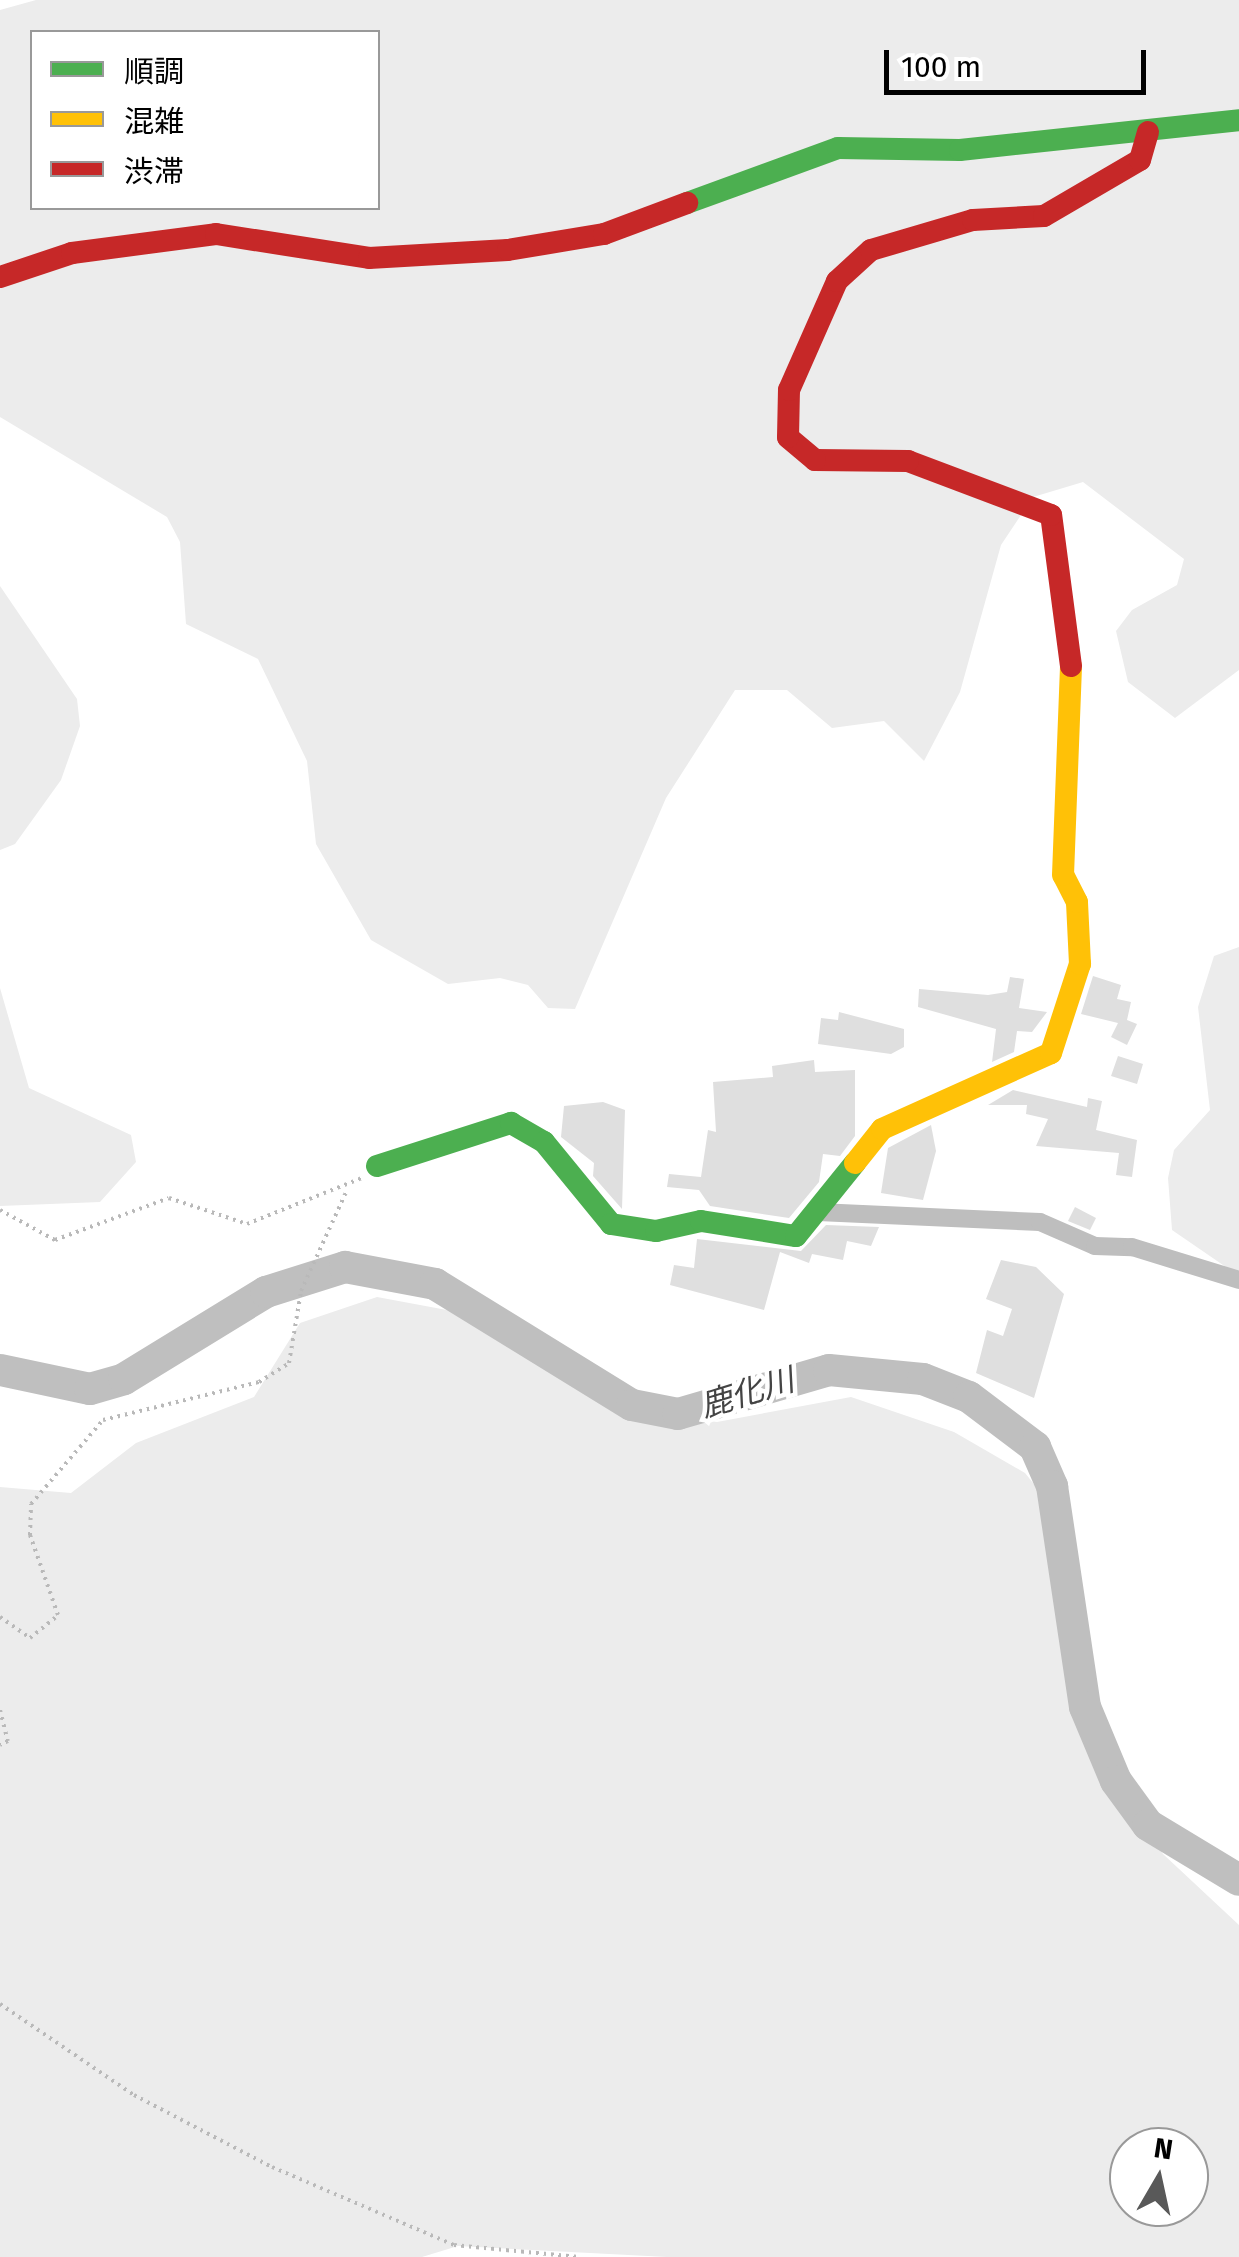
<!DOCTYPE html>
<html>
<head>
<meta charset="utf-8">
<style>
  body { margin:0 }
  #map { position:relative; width:1239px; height:2257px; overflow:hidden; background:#fff; font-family:"Fira Sans","Noto Sans JP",sans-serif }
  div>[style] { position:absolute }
  .green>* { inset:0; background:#ececec }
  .river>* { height:32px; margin:-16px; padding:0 16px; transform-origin:16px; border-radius:16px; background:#bfbfbf }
  .building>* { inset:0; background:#dfdfdf }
  .path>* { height:4px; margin-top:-2px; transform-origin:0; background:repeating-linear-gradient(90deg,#b9b9b9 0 2.5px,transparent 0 7.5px) }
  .street>* { height:18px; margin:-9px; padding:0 9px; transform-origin:9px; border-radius:9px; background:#bebebe }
  .fast>* { height:22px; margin:-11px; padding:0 11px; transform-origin:11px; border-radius:11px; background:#4caf50 }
  .slow>* { height:22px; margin:-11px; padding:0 11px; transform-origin:11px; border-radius:11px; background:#ffc107 }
  .jam>* { height:22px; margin:-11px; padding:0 11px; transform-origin:11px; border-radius:11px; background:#c62828 }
  span { translate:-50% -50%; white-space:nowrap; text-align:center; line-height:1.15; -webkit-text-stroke:9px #fff; paint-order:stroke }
  .water-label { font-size:32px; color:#444; font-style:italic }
  .legend { position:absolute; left:30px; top:30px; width:350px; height:180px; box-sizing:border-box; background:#fff; border:2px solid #999; margin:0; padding:12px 18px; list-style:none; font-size:30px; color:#000 }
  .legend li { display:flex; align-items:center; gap:20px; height:50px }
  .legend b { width:50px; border:2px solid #999 }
  .north { position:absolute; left:1109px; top:2127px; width:100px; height:100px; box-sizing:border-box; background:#fff; border:2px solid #999; border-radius:50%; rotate:9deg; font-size:28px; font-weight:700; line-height:40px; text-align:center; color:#000 }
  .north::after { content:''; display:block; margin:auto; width:35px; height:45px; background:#595959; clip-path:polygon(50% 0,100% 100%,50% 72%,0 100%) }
  .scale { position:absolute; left:884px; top:50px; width:262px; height:45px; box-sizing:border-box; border:5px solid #000; border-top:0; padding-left:12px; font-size:30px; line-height:35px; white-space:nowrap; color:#000; -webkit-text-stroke:8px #fff; paint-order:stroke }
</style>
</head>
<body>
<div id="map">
  <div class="green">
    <i style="clip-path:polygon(evenodd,36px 0,1239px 0,1239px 670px,1175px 718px,1128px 682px,1116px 631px,1132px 610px,1177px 585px,1184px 559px,1083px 482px,1033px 497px,1001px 545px,960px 692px,924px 761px,884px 721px,832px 728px,787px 690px,735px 690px,666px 798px,575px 1009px,548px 1008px,528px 985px,500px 978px,448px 984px,371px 940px,316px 844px,307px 761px,258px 659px,186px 624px,180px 542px,167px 517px,0 417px,0 10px,36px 0,32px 32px,378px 32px,378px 208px,32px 208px,32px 32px)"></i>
    <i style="clip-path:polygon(0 586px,77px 699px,80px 726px,61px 780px,15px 844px,0 850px)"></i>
    <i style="clip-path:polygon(1239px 947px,1239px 1276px,1172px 1230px,1168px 1178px,1174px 1150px,1210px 1110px,1198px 1007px,1214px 956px)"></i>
    <i style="clip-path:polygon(0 988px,29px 1088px,131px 1135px,136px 1162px,100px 1202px,0 1206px)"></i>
    <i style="clip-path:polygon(evenodd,377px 1297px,527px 1325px,612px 1390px,663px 1415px,717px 1422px,851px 1397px,954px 1432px,1025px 1473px,1059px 1515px,1061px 1568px,1118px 1785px,1163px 1854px,1239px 1925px,1239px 2257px,667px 2257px,458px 2246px,422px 2257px,0 2257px,0 1487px,71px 1493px,136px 1443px,254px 1397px,300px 1323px,377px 1297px,1129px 2147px,1189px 2147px,1189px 2207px,1129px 2207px,1129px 2147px)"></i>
  </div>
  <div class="river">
    <i style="left:0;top:1370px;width:92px;rotate:11.9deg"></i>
    <i style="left:90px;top:1389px;width:35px;rotate:-16deg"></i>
    <i style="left:124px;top:1379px;width:167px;rotate:-31.5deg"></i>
    <i style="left:266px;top:1292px;width:83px;rotate:-17.6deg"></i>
    <i style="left:345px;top:1267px;width:92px;rotate:10.7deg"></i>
    <i style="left:435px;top:1284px;width:231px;rotate:31.6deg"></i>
    <i style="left:632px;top:1405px;width:47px;rotate:11.1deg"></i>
    <i style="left:678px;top:1414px;width:157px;rotate:-16.2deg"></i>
    <i style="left:829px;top:1370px;width:94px;rotate:5.5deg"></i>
    <i style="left:923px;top:1379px;width:49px;rotate:21.4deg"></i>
    <i style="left:969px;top:1397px;width:83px;rotate:37.1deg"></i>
    <i style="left:1035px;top:1447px;width:43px;rotate:66.4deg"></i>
    <i style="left:1052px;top:1486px;width:223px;rotate:81.5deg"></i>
    <i style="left:1085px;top:1707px;width:80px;rotate:67.3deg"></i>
    <i style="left:1116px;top:1781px;width:54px;rotate:54deg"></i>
    <i style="left:1148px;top:1825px;width:106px;rotate:31.1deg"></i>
  </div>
  <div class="building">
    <i style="clip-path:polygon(1093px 976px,1121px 985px,1117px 999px,1131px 1002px,1127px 1020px,1137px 1024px,1127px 1045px,1111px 1037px,1118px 1023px,1081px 1014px)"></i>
    <i style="clip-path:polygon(1010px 977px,1024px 979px,1019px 1008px,1047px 1012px,1032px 1032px,1017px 1031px,1014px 1052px,992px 1062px,996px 1029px,918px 1007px,919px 989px,988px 995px,1007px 992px)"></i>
    <i style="clip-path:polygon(839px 1012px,904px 1029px,904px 1047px,891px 1054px,818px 1044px,821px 1018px,838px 1020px)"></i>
    <i style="clip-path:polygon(1118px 1056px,1143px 1064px,1137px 1084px,1111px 1076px)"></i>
    <i style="clip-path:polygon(814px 1060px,815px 1072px,855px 1070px,855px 1136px,840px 1156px,823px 1154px,819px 1182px,789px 1218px,710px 1206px,699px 1190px,667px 1187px,669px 1174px,701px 1177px,708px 1130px,716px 1132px,713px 1082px,773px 1077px,772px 1066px)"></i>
    <i style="clip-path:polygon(1013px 1090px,1087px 1107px,1088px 1098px,1102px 1101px,1096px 1130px,1137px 1140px,1132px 1177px,1116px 1175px,1119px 1153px,1036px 1146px,1048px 1119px,1026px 1114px,1027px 1105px,988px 1105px)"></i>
    <i style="clip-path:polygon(603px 1102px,625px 1110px,622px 1209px,593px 1176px,594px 1163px,561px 1137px,564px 1106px)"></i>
    <i style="clip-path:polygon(931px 1125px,936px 1151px,923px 1200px,881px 1193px,888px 1148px)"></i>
    <i style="clip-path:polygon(1075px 1207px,1096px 1218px,1090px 1230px,1068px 1221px)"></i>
    <i style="clip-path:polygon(826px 1225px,879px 1227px,871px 1246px,847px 1241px,843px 1260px,812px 1254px,809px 1263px,780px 1252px,764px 1310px,670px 1285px,674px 1265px,694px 1268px,697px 1239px,801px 1251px)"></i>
    <i style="clip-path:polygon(1001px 1260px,1036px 1267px,1064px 1294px,1034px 1398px,976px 1373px,987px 1330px,1003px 1336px,1012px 1309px,986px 1299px)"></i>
  </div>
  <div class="path">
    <i style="left:0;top:1210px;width:63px;rotate:28.6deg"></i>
    <i style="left:55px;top:1240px;width:121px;rotate:-20.2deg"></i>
    <i style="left:169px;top:1198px;width:82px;rotate:18.4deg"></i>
    <i style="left:247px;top:1224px;width:124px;rotate:-21.8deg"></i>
    <i style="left:0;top:1617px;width:37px;rotate:35deg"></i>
    <i style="left:30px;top:1638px;width:36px;rotate:-39deg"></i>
    <i style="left:58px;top:1615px;width:85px;rotate:-109.3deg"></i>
    <i style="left:30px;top:1535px;width:31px;rotate:-88deg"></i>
    <i style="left:31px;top:1504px;width:111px;rotate:-49.4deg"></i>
    <i style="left:103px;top:1420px;width:161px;rotate:-13.7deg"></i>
    <i style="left:259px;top:1382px;width:36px;rotate:-32deg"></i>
    <i style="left:289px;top:1363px;width:73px;rotate:-80.5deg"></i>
    <i style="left:301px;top:1291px;width:111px;rotate:-65.5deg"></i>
    <i style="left:0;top:1710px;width:32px;rotate:76deg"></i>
    <i style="left:8px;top:1741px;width:9px;rotate:153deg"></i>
    <i style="left:0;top:2004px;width:162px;rotate:34.2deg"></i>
    <i style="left:134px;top:2095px;width:156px;rotate:27.6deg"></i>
    <i style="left:272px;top:2167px;width:198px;rotate:23.2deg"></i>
    <i style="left:454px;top:2245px;width:126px;rotate:5.5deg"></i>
  </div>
  <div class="street">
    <i style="left:818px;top:1212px;width:222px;rotate:2.6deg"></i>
    <i style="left:1040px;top:1222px;width:60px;rotate:23.6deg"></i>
    <i style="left:1095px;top:1246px;width:37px;rotate:2deg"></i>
    <i style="left:1132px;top:1247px;width:112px;rotate:17.1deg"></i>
  </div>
  <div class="fast">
    <i style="left:687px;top:203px;width:161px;rotate:-20deg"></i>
    <i style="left:838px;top:148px;width:122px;rotate:0.9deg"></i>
    <i style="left:960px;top:150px;width:281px;rotate:-6.1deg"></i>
    <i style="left:377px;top:1166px;width:141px;rotate:-17.8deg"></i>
    <i style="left:511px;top:1123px;width:38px;rotate:30deg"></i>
    <i style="left:544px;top:1142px;width:106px;rotate:50.7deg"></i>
    <i style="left:611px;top:1224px;width:46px;rotate:8.8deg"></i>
    <i style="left:656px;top:1231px;width:46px;rotate:-12.5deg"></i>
    <i style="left:701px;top:1221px;width:96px;rotate:9deg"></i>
    <i style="left:796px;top:1236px;width:94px;rotate:-51.1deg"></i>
  </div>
  <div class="slow">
    <i style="left:855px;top:1163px;width:43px;rotate:-51.5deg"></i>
    <i style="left:882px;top:1129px;width:185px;rotate:-24.2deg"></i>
    <i style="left:1051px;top:1053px;width:94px;rotate:-72deg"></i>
    <i style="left:1080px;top:964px;width:62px;rotate:-92.8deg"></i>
    <i style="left:1077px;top:902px;width:30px;rotate:-117deg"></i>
    <i style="left:1063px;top:875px;width:209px;rotate:-87.8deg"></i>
  </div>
  <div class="jam">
    <i style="left:0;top:277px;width:76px;rotate:-18.4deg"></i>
    <i style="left:72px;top:253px;width:145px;rotate:-7.5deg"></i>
    <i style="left:216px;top:234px;width:155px;rotate:8.9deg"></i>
    <i style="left:369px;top:258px;width:139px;rotate:-3.3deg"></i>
    <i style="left:508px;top:250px;width:97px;rotate:-9.5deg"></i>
    <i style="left:604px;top:234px;width:89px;rotate:-20.5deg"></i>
    <i style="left:1071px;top:666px;width:152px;rotate:-97.5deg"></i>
    <i style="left:1051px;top:515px;width:153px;rotate:-159.3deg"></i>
    <i style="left:908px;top:461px;width:93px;rotate:-179.4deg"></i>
    <i style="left:815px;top:460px;width:35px;rotate:-140deg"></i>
    <i style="left:788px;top:437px;width:47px;rotate:-88.8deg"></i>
    <i style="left:789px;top:390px;width:119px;rotate:-66.2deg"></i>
    <i style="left:837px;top:281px;width:46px;rotate:-42.4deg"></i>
    <i style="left:871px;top:250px;width:106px;rotate:-16.4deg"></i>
    <i style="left:973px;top:220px;width:71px;rotate:-3.2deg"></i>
    <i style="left:1044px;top:216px;width:111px;rotate:-30.3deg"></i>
    <i style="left:1140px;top:160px;width:29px;rotate:-74deg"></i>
  </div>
  <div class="water-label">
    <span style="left:747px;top:1393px;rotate:-17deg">鹿化川</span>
  </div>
  <ul class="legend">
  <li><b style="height:12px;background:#4caf50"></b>順調</li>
  <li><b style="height:12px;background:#ffc107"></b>混雑</li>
  <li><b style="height:12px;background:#c62828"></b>渋滞</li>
  </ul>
  <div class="north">N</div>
  <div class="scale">100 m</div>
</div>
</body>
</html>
